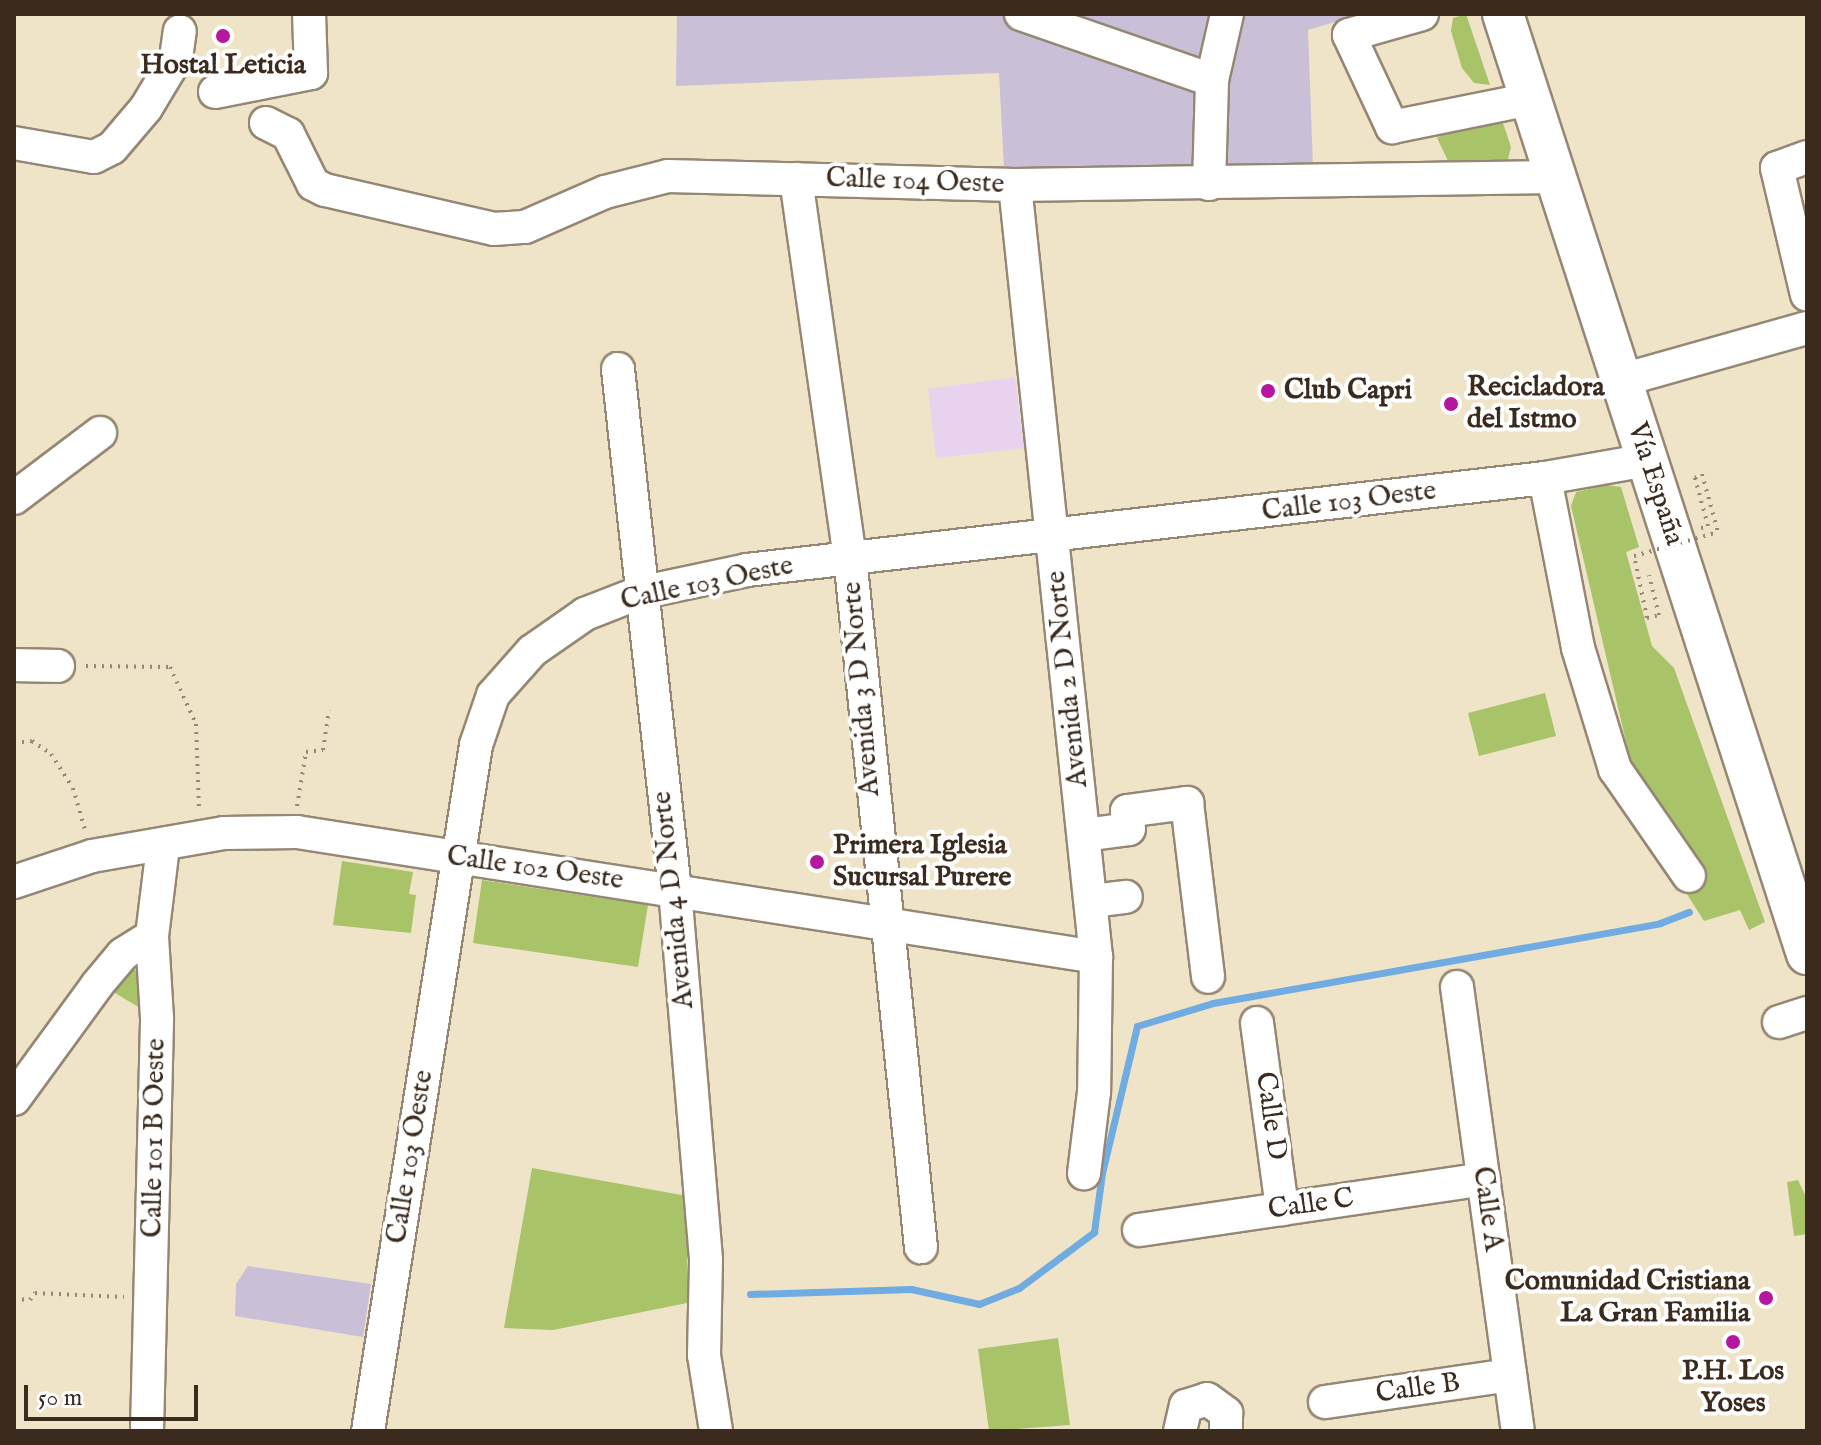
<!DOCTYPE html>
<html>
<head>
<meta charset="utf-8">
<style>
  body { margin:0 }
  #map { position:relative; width:1821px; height:1445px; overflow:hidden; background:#efe4c8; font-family:"IM FELL English",serif }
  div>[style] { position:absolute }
  .built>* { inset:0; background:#e8d2ee }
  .industrial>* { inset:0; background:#c9bfd7 }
  .green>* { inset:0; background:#a9c369 }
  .stream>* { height:7px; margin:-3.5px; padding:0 3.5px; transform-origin:3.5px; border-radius:3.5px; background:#70abe1 }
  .path>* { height:4px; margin-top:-2px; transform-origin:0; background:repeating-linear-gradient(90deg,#958773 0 2px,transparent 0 8px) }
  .roads { filter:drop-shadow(2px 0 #958773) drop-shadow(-2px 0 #958773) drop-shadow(0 2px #958773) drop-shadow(0 -2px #958773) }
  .minor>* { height:32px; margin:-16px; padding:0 16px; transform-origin:16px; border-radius:16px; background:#fff }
  .major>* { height:40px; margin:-20px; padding:0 20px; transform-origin:20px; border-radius:20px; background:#fff }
  .path-bridge>* { height:4px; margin-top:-2px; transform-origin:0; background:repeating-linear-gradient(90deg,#958773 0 2px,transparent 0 8px) }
  .dots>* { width:22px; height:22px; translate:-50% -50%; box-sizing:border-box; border:4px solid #fff; border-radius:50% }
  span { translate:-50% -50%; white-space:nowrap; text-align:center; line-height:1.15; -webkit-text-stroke:8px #fff; paint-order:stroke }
  .poi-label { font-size:28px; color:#3b2a1e; font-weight:700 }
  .left { translate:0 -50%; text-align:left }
  .right { translate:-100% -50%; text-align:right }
  .street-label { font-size:28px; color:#3b2a1e }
  .frame { position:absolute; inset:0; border:16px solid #3b2a1e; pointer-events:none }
  .scale { position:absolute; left:24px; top:1385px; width:174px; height:36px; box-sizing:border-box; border:4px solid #3b2a1e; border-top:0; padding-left:10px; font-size:24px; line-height:28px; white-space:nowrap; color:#3b2a1e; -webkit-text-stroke:6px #fff; paint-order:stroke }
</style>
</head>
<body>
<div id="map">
  <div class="built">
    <i style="clip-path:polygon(1015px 377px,1024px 448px,936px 458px,928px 389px)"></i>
  </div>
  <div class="industrial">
    <i style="clip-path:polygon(677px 14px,1362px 14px,1308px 30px,1313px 167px,1250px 170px,1004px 168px,999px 73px,676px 86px)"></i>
    <i style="clip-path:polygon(248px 1266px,371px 1284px,363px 1337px,235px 1316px,236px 1284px)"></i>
  </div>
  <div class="green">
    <i style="clip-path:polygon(1466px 14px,1490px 85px,1474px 83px,1462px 68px,1451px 31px,1453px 18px)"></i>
    <i style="clip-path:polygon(1475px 114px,1500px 114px,1511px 147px,1507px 163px,1451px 167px,1437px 138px)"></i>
    <i style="clip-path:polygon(1607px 485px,1621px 487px,1639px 547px,1626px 552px,1652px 646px,1674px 668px,1765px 922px,1749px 930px,1740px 910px,1704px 921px,1685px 891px,1702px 874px,1630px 759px,1571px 506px,1576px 492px)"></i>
    <i style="clip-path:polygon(1545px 693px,1556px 736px,1479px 756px,1468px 713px)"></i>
    <i style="clip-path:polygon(342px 861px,413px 872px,409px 894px,416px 895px,411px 933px,333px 925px)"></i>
    <i style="clip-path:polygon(482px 880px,648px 905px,638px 967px,473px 943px)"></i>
    <i style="clip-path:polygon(125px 965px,142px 973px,140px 1008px,105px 987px)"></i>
    <i style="clip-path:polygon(532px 1168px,687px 1196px,687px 1303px,553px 1330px,504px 1328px)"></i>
    <i style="clip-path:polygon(1798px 1180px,1807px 1199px,1807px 1234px,1794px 1236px,1787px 1182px)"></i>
    <i style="clip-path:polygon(1058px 1338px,1070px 1425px,989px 1431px,978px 1349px)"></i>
  </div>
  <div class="stream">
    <i style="left:750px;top:1294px;width:161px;rotate:-1.8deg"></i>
    <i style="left:911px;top:1289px;width:70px;rotate:12.4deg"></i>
    <i style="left:979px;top:1304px;width:43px;rotate:-21.8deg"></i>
    <i style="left:1019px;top:1288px;width:94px;rotate:-36.7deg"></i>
    <i style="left:1094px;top:1232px;width:60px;rotate:-82.3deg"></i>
    <i style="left:1102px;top:1173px;width:151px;rotate:-76.6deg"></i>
    <i style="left:1137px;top:1026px;width:79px;rotate:-16.8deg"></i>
    <i style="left:1213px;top:1003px;width:454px;rotate:-10.1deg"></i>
    <i style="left:1660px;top:923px;width:31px;rotate:-21deg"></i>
  </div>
  <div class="path">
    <i style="left:1701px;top:528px;width:7px;rotate:-16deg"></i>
    <i style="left:1708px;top:526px;width:50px;rotate:-105.2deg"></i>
    <i style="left:1695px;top:478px;width:8px;rotate:-30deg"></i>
    <i style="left:1702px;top:474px;width:60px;rotate:74.6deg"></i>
    <i style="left:1647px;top:618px;width:12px;rotate:-14deg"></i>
    <i style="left:1659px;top:615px;width:41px;rotate:-104deg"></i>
    <i style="left:86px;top:666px;width:84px;rotate:0.7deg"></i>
    <i style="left:170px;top:667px;width:63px;rotate:65.5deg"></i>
    <i style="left:196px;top:724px;width:88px;rotate:88deg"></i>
    <i style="left:14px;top:743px;width:18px;rotate:-6deg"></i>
    <i style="left:32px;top:741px;width:23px;rotate:34deg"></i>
    <i style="left:51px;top:754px;width:40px;rotate:57.1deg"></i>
    <i style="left:73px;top:788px;width:44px;rotate:74.1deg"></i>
    <i style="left:297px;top:806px;width:55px;rotate:-80.5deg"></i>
    <i style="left:306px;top:752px;width:17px;rotate:-7deg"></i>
    <i style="left:323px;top:750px;width:40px;rotate:-81.5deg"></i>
    <i style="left:14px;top:1299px;width:16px;rotate:4deg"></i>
    <i style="left:30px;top:1300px;width:9px;rotate:-54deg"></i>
    <i style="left:35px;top:1293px;width:89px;rotate:2.6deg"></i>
  </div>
  <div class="roads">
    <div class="minor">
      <i style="left:1021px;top:14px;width:202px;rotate:19.1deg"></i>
      <i style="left:1422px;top:14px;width:76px;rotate:164deg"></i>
      <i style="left:1349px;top:35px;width:102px;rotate:64.9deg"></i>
      <i style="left:1392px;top:127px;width:142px;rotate:-11.4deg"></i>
      <i style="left:215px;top:92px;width:98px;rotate:-11.2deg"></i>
      <i style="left:311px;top:73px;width:59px;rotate:-91.9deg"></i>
      <i style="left:266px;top:123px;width:25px;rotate:27deg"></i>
      <i style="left:288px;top:134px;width:56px;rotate:63.4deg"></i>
      <i style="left:313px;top:184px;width:13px;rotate:27deg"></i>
      <i style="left:325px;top:190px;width:173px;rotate:13deg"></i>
      <i style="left:494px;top:229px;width:31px;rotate:-4deg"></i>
      <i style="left:525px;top:227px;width:87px;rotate:-23.6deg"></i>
      <i style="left:605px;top:192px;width:65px;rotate:-14.3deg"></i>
      <i style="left:668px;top:176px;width:347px;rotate:1.5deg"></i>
      <i style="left:1015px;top:185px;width:541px;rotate:-0.85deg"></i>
      <i style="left:14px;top:143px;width:81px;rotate:9.9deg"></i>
      <i style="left:94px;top:157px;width:20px;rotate:-27deg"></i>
      <i style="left:112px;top:148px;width:52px;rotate:-49.6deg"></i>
      <i style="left:146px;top:108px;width:58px;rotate:-59deg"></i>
      <i style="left:176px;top:58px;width:27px;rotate:-82deg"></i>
      <i style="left:1807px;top:157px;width:32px;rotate:160deg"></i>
      <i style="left:1777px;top:168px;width:130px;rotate:76.7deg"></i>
      <i style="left:796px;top:179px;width:382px;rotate:81.9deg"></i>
      <i style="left:850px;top:557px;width:694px;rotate:84.13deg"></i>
      <i style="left:1209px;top:184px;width:104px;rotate:-88.3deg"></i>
      <i style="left:1212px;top:80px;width:68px;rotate:-77.2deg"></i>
      <i style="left:1015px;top:185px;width:776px;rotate:84.01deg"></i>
      <i style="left:1096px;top:957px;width:135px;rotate:90.8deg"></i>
      <i style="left:1094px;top:1092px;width:82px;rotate:97deg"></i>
      <i style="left:618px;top:369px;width:524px;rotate:83.76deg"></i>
      <i style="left:675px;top:890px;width:371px;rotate:85.2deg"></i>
      <i style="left:706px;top:1260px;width:95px;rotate:91.2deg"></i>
      <i style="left:704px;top:1355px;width:77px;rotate:81deg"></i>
      <i style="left:1622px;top:380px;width:192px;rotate:-15.7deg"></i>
      <i style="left:1545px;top:478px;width:173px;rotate:79deg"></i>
      <i style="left:1578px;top:648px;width:127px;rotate:73deg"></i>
      <i style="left:1615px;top:769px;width:130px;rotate:55.3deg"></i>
      <i style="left:14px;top:498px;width:108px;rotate:-37.1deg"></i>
      <i style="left:14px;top:665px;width:44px;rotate:1.3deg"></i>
      <i style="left:1084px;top:835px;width:45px;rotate:-7.6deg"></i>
      <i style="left:1129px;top:829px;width:18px;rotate:-96deg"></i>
      <i style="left:1127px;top:811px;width:61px;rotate:-7.6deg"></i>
      <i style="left:1187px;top:803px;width:175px;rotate:83.1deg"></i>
      <i style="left:14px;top:882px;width:82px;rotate:-18.4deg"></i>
      <i style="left:92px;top:856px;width:134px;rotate:-9.9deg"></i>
      <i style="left:224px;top:833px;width:73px;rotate:-0.8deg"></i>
      <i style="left:297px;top:832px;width:809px;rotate:8.89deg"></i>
      <i style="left:1092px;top:901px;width:34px;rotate:-7deg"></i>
      <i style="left:1457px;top:987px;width:448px;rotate:82.2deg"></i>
      <i style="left:1779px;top:1022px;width:29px;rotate:-18deg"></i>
      <i style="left:1257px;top:1023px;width:188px;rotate:82.3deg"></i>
      <i style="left:14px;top:1099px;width:141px;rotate:-53.9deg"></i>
      <i style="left:97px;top:985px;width:40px;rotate:-50deg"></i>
      <i style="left:123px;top:954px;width:34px;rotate:-32deg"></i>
      <i style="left:1139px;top:1230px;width:348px;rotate:-8.4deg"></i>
      <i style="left:1325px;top:1402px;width:187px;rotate:-8.3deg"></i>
      <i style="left:147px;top:1431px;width:413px;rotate:-88.6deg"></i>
      <i style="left:157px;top:1018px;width:82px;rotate:-93.5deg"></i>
      <i style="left:152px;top:936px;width:91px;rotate:-83deg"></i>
      <i style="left:368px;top:1431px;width:694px;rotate:-81.05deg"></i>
      <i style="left:476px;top:745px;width:53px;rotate:-71.2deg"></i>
      <i style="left:493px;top:695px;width:59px;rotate:-48.4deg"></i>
      <i style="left:532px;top:651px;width:65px;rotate:-34.9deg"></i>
      <i style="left:585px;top:614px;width:58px;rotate:-21.3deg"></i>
      <i style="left:639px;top:593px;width:110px;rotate:-12deg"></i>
      <i style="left:747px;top:570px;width:803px;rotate:-6.58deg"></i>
      <i style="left:1545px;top:478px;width:104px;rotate:-10deg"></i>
      <i style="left:1180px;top:1431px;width:26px;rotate:-77deg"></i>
      <i style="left:1186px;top:1406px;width:22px;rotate:-18deg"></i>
      <i style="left:1207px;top:1399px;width:24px;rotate:36deg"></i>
      <i style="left:1226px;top:1413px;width:18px;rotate:90deg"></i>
    </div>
    <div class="major">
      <i style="left:1503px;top:14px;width:988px;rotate:72.08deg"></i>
    </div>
  </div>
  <div class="path-bridge">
    <i style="left:1647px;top:618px;width:63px;rotate:-101.8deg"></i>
    <i style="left:1634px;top:556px;width:87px;rotate:-15.9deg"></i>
  </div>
  <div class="dots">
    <i style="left:223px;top:36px;background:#b5179e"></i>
    <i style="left:1268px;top:391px;background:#b5179e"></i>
    <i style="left:1451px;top:404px;background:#b5179e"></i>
    <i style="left:817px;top:862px;background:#b5179e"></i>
    <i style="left:1766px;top:1298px;background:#b5179e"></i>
    <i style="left:1733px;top:1342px;background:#b5179e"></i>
  </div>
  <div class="poi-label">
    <span style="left:223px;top:66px">Hostal Leticia</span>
    <span class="left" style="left:1467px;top:404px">Recicladora<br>del Istmo</span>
    <span class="left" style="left:1284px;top:391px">Club Capri</span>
    <span class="left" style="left:833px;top:862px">Primera Iglesia<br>Sucursal Purere</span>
    <span class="right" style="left:1750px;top:1298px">Comunidad Cristiana<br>La Gran Familia</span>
    <span style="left:1733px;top:1388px">P.H. Los<br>Yoses</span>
  </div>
  <div class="street-label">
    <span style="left:915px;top:182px;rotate:2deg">Calle 104 Oeste</span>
    <span style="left:1655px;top:484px;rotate:72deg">Vía España</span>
    <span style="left:1349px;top:502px;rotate:-7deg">Calle 103 Oeste</span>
    <span style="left:707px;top:584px;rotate:-12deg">Calle 103 Oeste</span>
    <span style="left:1068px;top:679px;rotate:-96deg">Avenida 2 D Norte</span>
    <span style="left:862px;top:689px;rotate:-95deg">Avenida 3 D Norte</span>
    <span style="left:535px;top:869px;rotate:8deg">Calle 102 Oeste</span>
    <span style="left:674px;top:900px;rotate:-96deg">Avenida 4 D Norte</span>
    <span style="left:1270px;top:1116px;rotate:82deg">Calle D</span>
    <span style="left:155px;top:1138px;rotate:-89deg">Calle 101 B Oeste</span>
    <span style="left:411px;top:1157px;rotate:-81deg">Calle 103 Oeste</span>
    <span style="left:1311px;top:1205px;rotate:-8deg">Calle C</span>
    <span style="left:1487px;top:1209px;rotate:82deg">Calle A</span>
    <span style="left:1418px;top:1389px;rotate:-8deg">Calle B</span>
  </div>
  <div class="frame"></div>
  <div class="scale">50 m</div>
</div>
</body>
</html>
